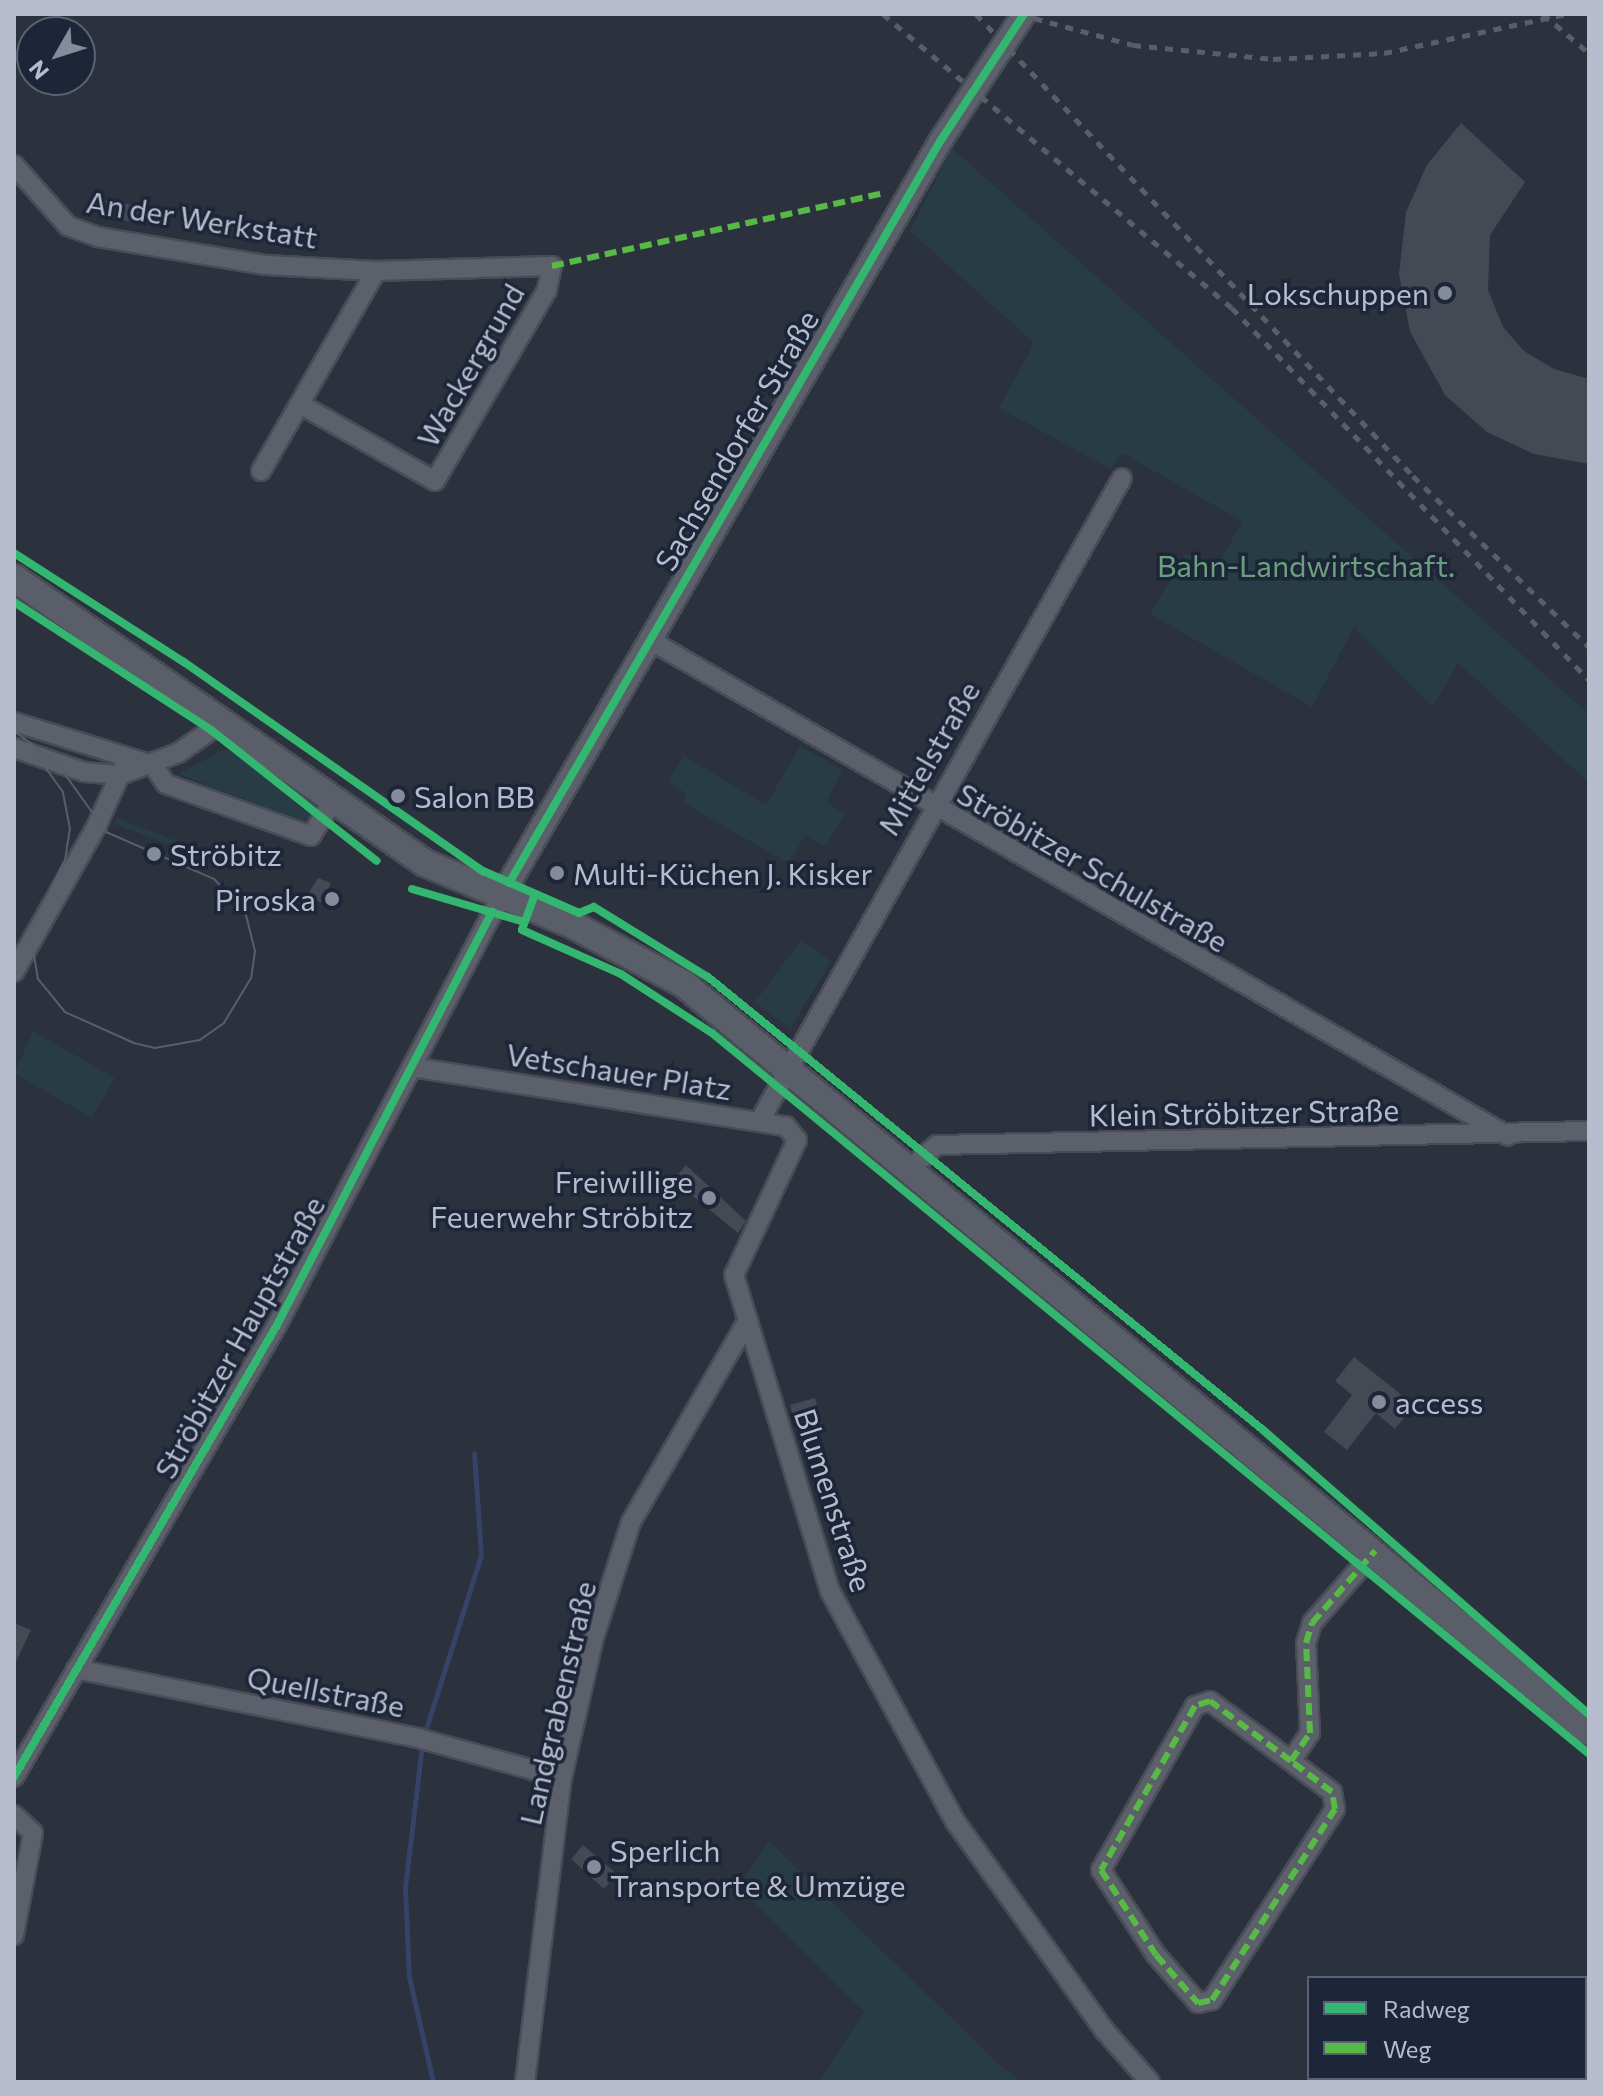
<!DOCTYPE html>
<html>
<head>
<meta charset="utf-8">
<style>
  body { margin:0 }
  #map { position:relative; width:1603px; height:2096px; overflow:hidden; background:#2b313d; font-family:Commissioner,sans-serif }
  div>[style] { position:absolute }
  .green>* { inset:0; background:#273c44 }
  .stream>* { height:5px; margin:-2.5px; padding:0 2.5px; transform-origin:2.5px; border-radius:2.5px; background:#344367 }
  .building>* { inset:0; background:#444954 }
  .roads { filter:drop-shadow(2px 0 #484c56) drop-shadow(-2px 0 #484c56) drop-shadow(0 2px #484c56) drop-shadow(0 -2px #484c56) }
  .minor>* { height:18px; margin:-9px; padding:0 9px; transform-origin:9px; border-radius:9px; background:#5c606a }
  .tertiary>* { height:22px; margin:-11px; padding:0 11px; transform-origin:11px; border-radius:11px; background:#5c606a }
  .secondary>* { height:26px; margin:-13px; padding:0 13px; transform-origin:13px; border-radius:13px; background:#5a5e68 }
  .tram>* { height:2px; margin:-1px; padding:0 1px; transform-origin:1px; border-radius:1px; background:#5a5e68 }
  .rail>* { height:5px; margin-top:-2.5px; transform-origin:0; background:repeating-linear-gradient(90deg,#5a5e68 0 8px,transparent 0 16px) }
  .quiet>* { height:6px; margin-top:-3px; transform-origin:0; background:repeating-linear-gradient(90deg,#58b947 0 12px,transparent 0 18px) }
  .cycleway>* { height:8px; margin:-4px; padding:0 4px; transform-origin:4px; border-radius:4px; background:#33b770 }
  .dots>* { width:22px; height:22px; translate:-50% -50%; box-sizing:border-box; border:4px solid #1d2539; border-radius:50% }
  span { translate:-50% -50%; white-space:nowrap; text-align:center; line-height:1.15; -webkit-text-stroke:7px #1d2539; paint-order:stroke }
  .street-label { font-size:30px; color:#b6bccd }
  .poi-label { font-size:30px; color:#b6bccd }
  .right { translate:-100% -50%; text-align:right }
  .left { translate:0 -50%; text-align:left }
  .park-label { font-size:30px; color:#6ba07e }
  .frame { position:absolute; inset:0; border:16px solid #b6bccd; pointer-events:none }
  .legend { position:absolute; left:1307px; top:1976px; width:280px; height:104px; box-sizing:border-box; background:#1d2539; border:2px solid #5a6174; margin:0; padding:10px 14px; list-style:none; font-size:24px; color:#b6bccd }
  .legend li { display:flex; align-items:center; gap:16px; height:40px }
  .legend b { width:40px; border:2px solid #5a6174 }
  .north { position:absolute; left:16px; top:16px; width:80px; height:80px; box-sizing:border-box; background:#1d2539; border:2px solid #5a6174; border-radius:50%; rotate:231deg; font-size:22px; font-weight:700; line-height:32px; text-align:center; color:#b6bccd }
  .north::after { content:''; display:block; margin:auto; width:28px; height:36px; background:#858b9b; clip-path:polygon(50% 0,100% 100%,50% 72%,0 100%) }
</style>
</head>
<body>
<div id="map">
  <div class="green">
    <i style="clip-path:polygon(952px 148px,1589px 714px,1589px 783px,1458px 663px,1433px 707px,1354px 627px,1312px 707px,1150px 614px,1186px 553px,1216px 569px,1242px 521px,1122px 453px,1111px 469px,999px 408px,1034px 343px,910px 231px)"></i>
    <i style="clip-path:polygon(800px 746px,843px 770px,826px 802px,845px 814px,825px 846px,805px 836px,788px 863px,682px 802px,687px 794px,668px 782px,684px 756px,766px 805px)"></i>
    <i style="clip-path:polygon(223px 750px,232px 752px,314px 815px,298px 826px,251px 808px,248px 800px,219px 790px,208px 793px,205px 784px,178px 774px)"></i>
    <i style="clip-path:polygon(117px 818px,205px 852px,209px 853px,204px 858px,114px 824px)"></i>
    <i style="clip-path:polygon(801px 940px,831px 961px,790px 1029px,755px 1002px)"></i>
    <i style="clip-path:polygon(33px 1031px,115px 1078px,92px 1118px,14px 1073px)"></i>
    <i style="clip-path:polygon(769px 1841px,1000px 2065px,1021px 2082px,819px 2082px,864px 2012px,738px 1886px)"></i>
  </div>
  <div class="stream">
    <i style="left:424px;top:1735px;width:189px;rotate:-72.4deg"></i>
    <i style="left:481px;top:1555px;width:102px;rotate:-93.9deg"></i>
    <i style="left:422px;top:1745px;width:143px;rotate:96.8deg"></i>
    <i style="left:405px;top:1887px;width:90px;rotate:87.5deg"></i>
    <i style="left:409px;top:1977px;width:108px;rotate:77.1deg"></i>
  </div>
  <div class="building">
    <i style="clip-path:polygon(1461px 123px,1525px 182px,1490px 235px,1488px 290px,1503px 327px,1524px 351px,1554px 369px,1589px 379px,1589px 464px,1534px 454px,1487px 432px,1445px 395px,1410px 332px,1399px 274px,1406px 212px,1427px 165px)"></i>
    <i style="clip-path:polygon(103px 200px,152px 208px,149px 224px,101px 217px)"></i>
    <i style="clip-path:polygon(318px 878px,331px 883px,323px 903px,306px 897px)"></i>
    <i style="clip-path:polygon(686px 1165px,746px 1221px,738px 1233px,673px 1180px)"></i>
    <i style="clip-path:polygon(1354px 1357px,1414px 1405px,1395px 1429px,1376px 1413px,1347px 1450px,1324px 1432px,1352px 1395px,1335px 1381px)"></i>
    <i style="clip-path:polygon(815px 1398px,824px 1431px,799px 1438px,790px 1405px)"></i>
    <i style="clip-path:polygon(14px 1623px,31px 1630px,14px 1666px)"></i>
    <i style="clip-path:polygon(583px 1845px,617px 1874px,604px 1889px,571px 1859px)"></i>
  </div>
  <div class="roads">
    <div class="minor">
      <i style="left:14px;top:165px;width:81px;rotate:48.5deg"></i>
      <i style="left:68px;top:226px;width:32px;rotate:20deg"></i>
      <i style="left:98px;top:237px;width:170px;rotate:9.5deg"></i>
      <i style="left:266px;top:265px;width:110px;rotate:3.1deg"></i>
      <i style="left:376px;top:271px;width:176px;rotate:-1.6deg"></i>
      <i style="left:552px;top:266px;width:25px;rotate:102deg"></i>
      <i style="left:547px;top:290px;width:221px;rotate:120.4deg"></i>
      <i style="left:435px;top:481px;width:154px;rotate:-150.4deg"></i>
      <i style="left:261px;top:471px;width:231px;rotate:-60.1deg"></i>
      <i style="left:653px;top:642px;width:987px;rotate:30.02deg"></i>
      <i style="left:14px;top:722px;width:145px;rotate:17.2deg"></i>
      <i style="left:153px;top:765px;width:23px;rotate:56deg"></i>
      <i style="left:166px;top:784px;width:154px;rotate:19.7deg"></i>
      <i style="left:311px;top:836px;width:44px;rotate:-58.1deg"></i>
      <i style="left:14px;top:748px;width:74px;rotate:18.9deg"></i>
      <i style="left:84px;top:772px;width:36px;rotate:5deg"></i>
      <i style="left:120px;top:775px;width:62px;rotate:-20.8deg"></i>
      <i style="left:178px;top:753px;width:56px;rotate:-34.8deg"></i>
      <i style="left:14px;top:972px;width:169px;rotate:-60.5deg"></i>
      <i style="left:97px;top:825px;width:72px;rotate:-65.6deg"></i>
      <i style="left:412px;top:1067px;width:379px;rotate:9deg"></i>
      <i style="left:786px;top:1126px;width:18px;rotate:52deg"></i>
      <i style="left:797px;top:1140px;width:149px;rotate:115deg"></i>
      <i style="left:734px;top:1275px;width:330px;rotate:73.1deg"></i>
      <i style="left:830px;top:1591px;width:262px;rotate:61.5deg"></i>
      <i style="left:955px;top:1821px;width:257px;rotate:54.5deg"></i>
      <i style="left:1104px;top:2030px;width:69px;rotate:48.5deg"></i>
      <i style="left:759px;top:1122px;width:739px;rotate:-60.59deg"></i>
      <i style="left:910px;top:1169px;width:36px;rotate:-42deg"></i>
      <i style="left:937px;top:1145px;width:652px;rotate:-1.23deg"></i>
      <i style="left:76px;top:1669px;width:349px;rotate:11.4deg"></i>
      <i style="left:418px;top:1738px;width:149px;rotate:15.5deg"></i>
      <i style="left:1291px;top:1761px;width:101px;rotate:-143.5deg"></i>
      <i style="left:1210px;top:1701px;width:16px;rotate:162deg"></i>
      <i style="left:1195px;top:1706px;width:189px;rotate:119.8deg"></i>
      <i style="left:1101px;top:1870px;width:101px;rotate:57.1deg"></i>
      <i style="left:1156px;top:1955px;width:64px;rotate:48.8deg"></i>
      <i style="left:1198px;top:2003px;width:14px;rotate:-12deg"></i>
      <i style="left:1212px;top:2000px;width:227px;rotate:-57.2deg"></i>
      <i style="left:1335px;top:1809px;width:17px;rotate:-100deg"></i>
      <i style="left:1332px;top:1792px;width:51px;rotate:-142.9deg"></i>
      <i style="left:1291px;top:1761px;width:34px;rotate:-56deg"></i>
      <i style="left:1310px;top:1733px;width:90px;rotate:-92.5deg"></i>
      <i style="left:1306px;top:1643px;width:21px;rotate:-73deg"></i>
      <i style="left:1312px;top:1623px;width:96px;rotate:-48.8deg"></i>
      <i style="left:14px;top:1777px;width:523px;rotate:-59.81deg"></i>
      <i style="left:277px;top:1325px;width:483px;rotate:-62.4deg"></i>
      <i style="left:14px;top:1815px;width:26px;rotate:43deg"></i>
      <i style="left:33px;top:1833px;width:104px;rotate:100.6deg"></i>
      <i style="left:525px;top:2082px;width:306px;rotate:-83.1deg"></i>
      <i style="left:562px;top:1778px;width:140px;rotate:-77.2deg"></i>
      <i style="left:593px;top:1641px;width:125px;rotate:-72.3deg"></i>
      <i style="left:631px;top:1522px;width:233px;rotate:-59.9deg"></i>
    </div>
    <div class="tertiary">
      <i style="left:501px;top:897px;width:876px;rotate:-59.83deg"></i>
      <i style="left:941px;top:140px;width:151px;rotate:-56.6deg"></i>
    </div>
    <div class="secondary">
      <i style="left:14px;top:578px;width:500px;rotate:34.74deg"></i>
      <i style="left:425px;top:863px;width:160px;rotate:22.7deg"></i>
      <i style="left:573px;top:925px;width:126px;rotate:28deg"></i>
      <i style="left:684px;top:984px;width:1174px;rotate:39.57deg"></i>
    </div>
  </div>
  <div class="tram">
    <i style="left:14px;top:731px;width:54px;rotate:36.7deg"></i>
    <i style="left:57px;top:763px;width:85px;rotate:54.6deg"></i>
    <i style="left:106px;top:832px;width:118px;rotate:23.5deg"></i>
    <i style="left:214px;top:879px;width:45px;rotate:45.9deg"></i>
    <i style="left:245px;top:911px;width:41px;rotate:76deg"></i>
    <i style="left:255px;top:951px;width:27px;rotate:98deg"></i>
    <i style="left:251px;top:978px;width:52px;rotate:121deg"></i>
    <i style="left:224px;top:1023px;width:29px;rotate:145deg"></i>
    <i style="left:200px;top:1040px;width:46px;rotate:169.9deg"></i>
    <i style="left:155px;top:1048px;width:22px;rotate:-167deg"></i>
    <i style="left:134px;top:1043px;width:76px;rotate:-155.8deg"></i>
    <i style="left:65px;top:1012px;width:43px;rotate:-129.3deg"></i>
    <i style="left:38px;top:979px;width:48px;rotate:-99.7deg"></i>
    <i style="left:30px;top:932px;width:80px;rotate:-64.1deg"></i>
    <i style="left:65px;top:860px;width:31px;rotate:-81deg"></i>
    <i style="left:70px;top:829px;width:38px;rotate:-101deg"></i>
    <i style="left:63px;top:792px;width:44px;rotate:-125.8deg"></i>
  </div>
  <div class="rail">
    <i style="left:883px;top:14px;width:456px;rotate:40.1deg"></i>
    <i style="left:1232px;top:308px;width:516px;rotate:46.18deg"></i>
    <i style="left:976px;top:14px;width:636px;rotate:46.59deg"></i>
    <i style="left:1413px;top:476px;width:245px;rotate:44.2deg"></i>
    <i style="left:1019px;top:14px;width:118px;rotate:15.2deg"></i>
    <i style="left:1133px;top:45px;width:141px;rotate:5.7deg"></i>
    <i style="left:1273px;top:59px;width:111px;rotate:-3.1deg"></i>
    <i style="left:1384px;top:53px;width:186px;rotate:-12.1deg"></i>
    <i style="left:1543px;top:14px;width:60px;rotate:40.3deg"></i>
  </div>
  <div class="quiet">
    <i style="left:552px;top:266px;width:340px;rotate:-12.4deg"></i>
    <i style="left:1291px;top:1761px;width:101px;rotate:-143.5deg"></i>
    <i style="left:1210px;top:1701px;width:16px;rotate:162deg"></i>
    <i style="left:1195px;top:1706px;width:189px;rotate:119.8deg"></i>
    <i style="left:1101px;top:1870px;width:101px;rotate:57.1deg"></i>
    <i style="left:1156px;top:1955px;width:64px;rotate:48.8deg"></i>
    <i style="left:1198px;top:2003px;width:14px;rotate:-12deg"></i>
    <i style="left:1212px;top:2000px;width:227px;rotate:-57.2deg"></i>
    <i style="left:1335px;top:1809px;width:17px;rotate:-100deg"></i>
    <i style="left:1332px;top:1792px;width:51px;rotate:-142.9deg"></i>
    <i style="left:1291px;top:1761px;width:34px;rotate:-56deg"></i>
    <i style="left:1310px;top:1733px;width:90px;rotate:-92.5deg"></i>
    <i style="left:1306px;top:1643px;width:21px;rotate:-73deg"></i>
    <i style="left:1312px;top:1623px;width:96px;rotate:-48.8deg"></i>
  </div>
  <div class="cycleway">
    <i style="left:14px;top:553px;width:202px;rotate:32.7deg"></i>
    <i style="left:184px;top:662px;width:365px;rotate:35deg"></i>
    <i style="left:483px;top:871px;width:105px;rotate:23.6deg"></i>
    <i style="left:579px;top:913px;width:16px;rotate:-22deg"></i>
    <i style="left:594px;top:907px;width:134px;rotate:31.6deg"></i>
    <i style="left:708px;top:977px;width:716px;rotate:39.22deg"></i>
    <i style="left:1263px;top:1430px;width:432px;rotate:41.1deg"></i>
    <i style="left:14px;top:602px;width:235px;rotate:33deg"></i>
    <i style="left:211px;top:730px;width:211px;rotate:38.3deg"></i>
    <i style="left:509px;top:883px;width:859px;rotate:-59.83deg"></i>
    <i style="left:941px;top:140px;width:151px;rotate:-56.6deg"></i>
    <i style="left:412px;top:889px;width:117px;rotate:16.4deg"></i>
    <i style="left:535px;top:894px;width:38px;rotate:110deg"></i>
    <i style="left:522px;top:930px;width:108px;rotate:24deg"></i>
    <i style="left:621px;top:974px;width:108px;rotate:33deg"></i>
    <i style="left:712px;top:1033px;width:1135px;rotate:39.42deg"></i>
    <i style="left:14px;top:1777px;width:523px;rotate:-59.81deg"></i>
    <i style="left:277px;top:1325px;width:466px;rotate:-62.5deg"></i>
  </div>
  <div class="dots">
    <i style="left:1445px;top:293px;background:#858b9b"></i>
    <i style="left:398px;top:796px;background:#858b9b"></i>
    <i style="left:154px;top:854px;background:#858b9b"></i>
    <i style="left:557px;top:873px;background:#858b9b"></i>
    <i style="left:332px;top:899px;background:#858b9b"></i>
    <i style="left:709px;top:1198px;background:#858b9b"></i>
    <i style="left:1379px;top:1402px;background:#858b9b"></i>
    <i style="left:594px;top:1867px;background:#858b9b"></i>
  </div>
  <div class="street-label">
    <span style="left:202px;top:219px;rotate:9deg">An der Werkstatt</span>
    <span style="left:470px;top:365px;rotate:-60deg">Wackergrund</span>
    <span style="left:736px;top:440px;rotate:-60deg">Sachsendorfer Straße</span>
    <span style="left:928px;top:758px;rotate:-60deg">Mittelstraße</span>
    <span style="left:1093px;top:867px;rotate:30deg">Ströbitzer Schulstraße</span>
    <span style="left:619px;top:1071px;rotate:9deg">Vetschauer Platz</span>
    <span style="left:1244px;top:1112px;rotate:-1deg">Klein Ströbitzer Straße</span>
    <span style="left:239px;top:1337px;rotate:-61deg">Ströbitzer Hauptstraße</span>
    <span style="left:834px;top:1500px;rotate:72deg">Blumenstraße</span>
    <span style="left:326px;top:1691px;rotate:11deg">Quellstraße</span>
    <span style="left:557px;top:1703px;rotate:-77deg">Landgrabenstraße</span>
  </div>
  <div class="poi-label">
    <span class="right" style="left:1429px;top:293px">Lokschuppen</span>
    <span class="left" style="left:414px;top:796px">Salon BB</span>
    <span class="left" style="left:170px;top:854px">Ströbitz</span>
    <span class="left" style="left:573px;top:873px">Multi-Küchen J. Kisker</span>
    <span class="right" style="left:316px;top:899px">Piroska</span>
    <span class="right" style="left:693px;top:1198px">Freiwillige<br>Feuerwehr Ströbitz</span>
    <span class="left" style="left:1395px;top:1402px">access</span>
    <span class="left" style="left:610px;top:1867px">Sperlich<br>Transporte &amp; Umzüge</span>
  </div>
  <div class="park-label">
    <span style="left:1306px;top:565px">Bahn-Landwirtschaft.</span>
  </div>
  <div class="frame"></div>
  <ul class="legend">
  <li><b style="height:10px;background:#33b770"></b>Radweg</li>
  <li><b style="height:10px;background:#58b947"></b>Weg</li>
  </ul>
  <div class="north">N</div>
</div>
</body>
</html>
